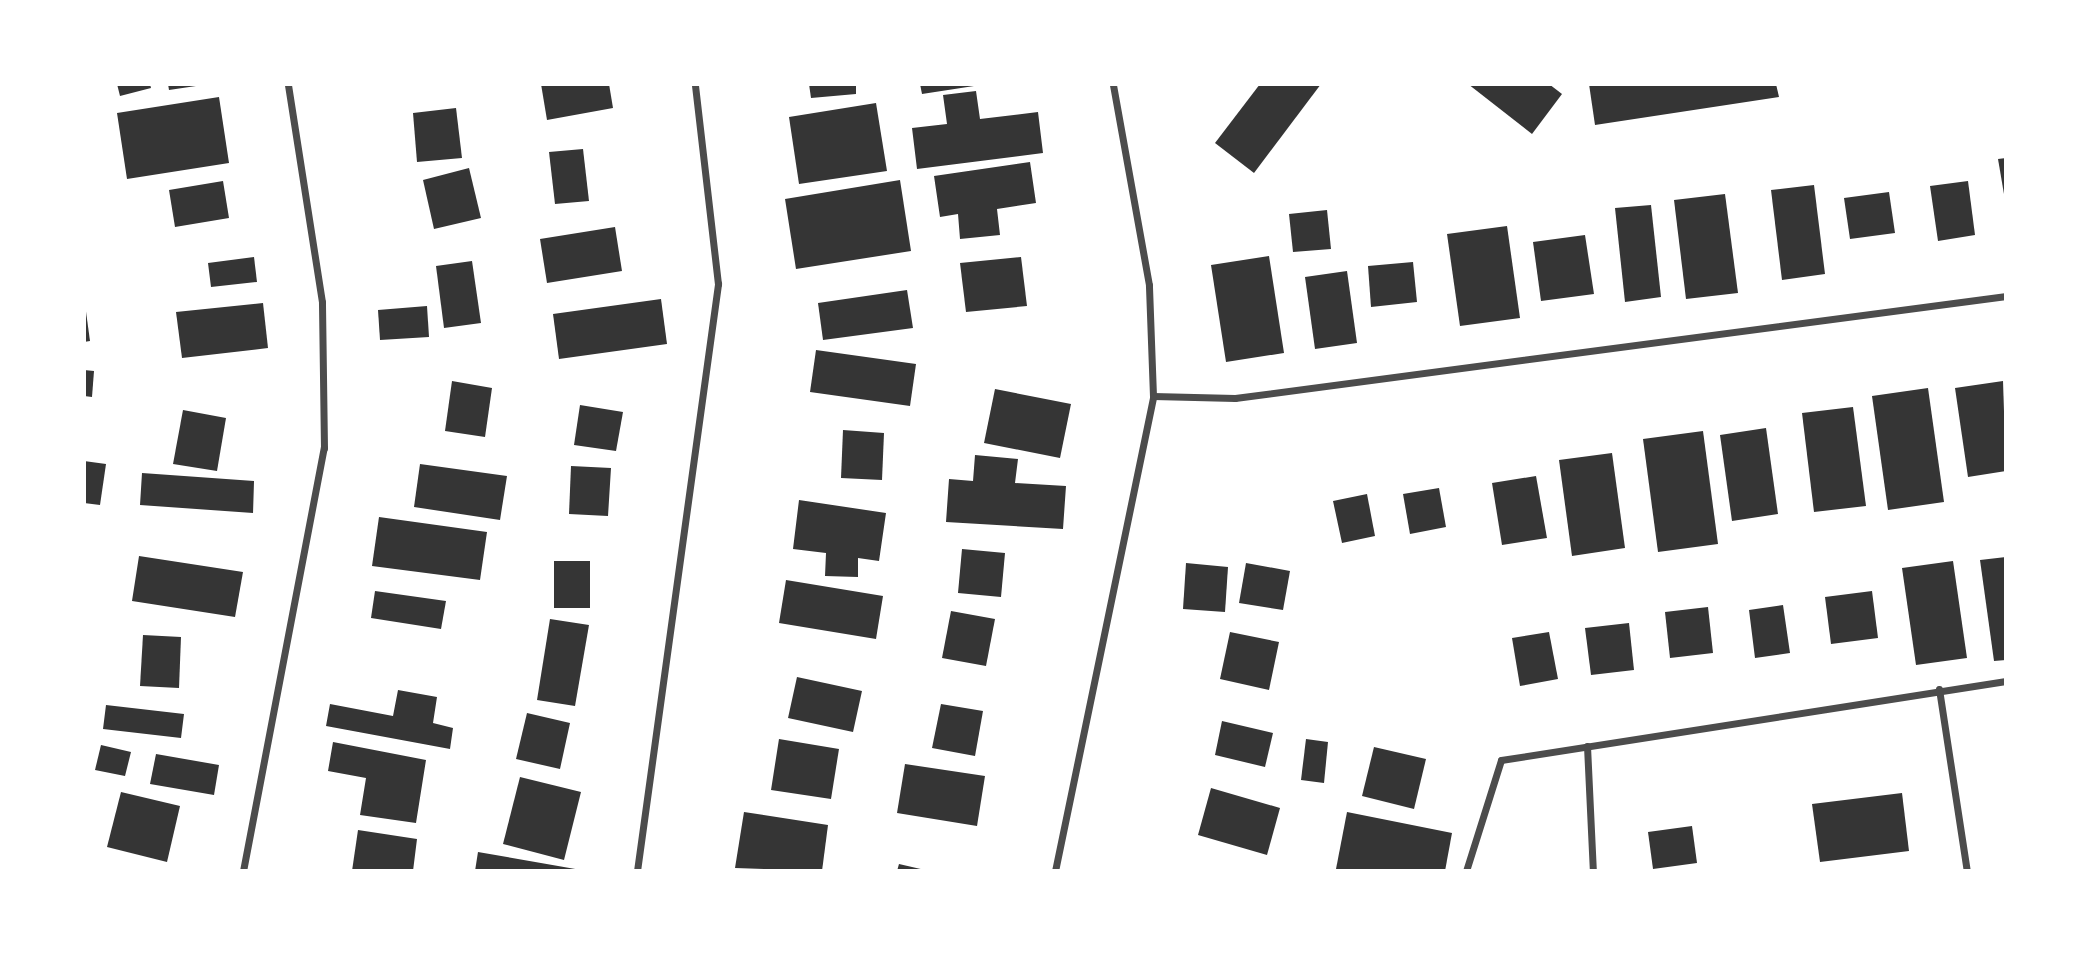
<!DOCTYPE html>
<html>
<head>
<meta charset="utf-8">
<style>
  body { margin:0 }
  #map { position:relative; width:2090px; height:955px; overflow:hidden; background:#fff; font-family:Karla,sans-serif }
  div>[style] { position:absolute }
  .building>* { inset:0; background:#353535 }
  .minor>* { height:7px; margin:-3.5px; padding:0 3.5px; transform-origin:3.5px; border-radius:3.5px; background:#4c4c4c }
  span { translate:-50% -50%; white-space:nowrap; text-align:center; line-height:1.15; -webkit-text-stroke:6px #fff; paint-order:stroke }
  .frame { position:absolute; inset:0; border:86px solid #fff; pointer-events:none }
</style>
</head>
<body>
<div id="map">
  <div class="building">
    <i style="clip-path:polygon(117px 84px,150px 84px,151px 88px,120px 96px)"></i>
    <i style="clip-path:polygon(168px 84px,196px 84px,196px 86px,169px 90px)"></i>
    <i style="clip-path:polygon(541px 84px,609px 84px,613px 108px,547px 120px)"></i>
    <i style="clip-path:polygon(809px 84px,856px 84px,856px 94px,811px 98px)"></i>
    <i style="clip-path:polygon(920px 84px,974px 84px,974px 86px,922px 94px)"></i>
    <i style="clip-path:polygon(1260px 84px,1321px 84px,1254px 173px,1215px 143px)"></i>
    <i style="clip-path:polygon(1468px 84px,1549px 84px,1562px 94px,1532px 134px)"></i>
    <i style="clip-path:polygon(1589px 84px,1776px 84px,1779px 97px,1595px 125px)"></i>
    <i style="clip-path:polygon(976px 91px,980px 119px,1038px 112px,1043px 153px,917px 169px,912px 128px,947px 124px,943px 95px)"></i>
    <i style="clip-path:polygon(219px 97px,229px 163px,127px 179px,117px 113px)"></i>
    <i style="clip-path:polygon(876px 103px,887px 171px,799px 184px,789px 117px)"></i>
    <i style="clip-path:polygon(456px 108px,462px 158px,417px 162px,413px 113px)"></i>
    <i style="clip-path:polygon(583px 149px,589px 201px,555px 204px,549px 152px)"></i>
    <i style="clip-path:polygon(2006px 158px,2006px 200px,2005px 200px,1998px 159px)"></i>
    <i style="clip-path:polygon(1030px 162px,1036px 203px,997px 209px,1000px 235px,960px 239px,958px 214px,940px 217px,934px 176px)"></i>
    <i style="clip-path:polygon(469px 168px,481px 218px,434px 229px,423px 180px)"></i>
    <i style="clip-path:polygon(900px 180px,911px 251px,796px 269px,785px 199px)"></i>
    <i style="clip-path:polygon(223px 181px,229px 218px,175px 227px,169px 190px)"></i>
    <i style="clip-path:polygon(1968px 181px,1975px 235px,1938px 241px,1930px 186px)"></i>
    <i style="clip-path:polygon(1814px 185px,1825px 274px,1782px 280px,1771px 190px)"></i>
    <i style="clip-path:polygon(1889px 192px,1895px 233px,1850px 239px,1844px 198px)"></i>
    <i style="clip-path:polygon(1725px 194px,1738px 293px,1686px 299px,1674px 200px)"></i>
    <i style="clip-path:polygon(1651px 205px,1661px 297px,1625px 302px,1615px 208px)"></i>
    <i style="clip-path:polygon(1327px 210px,1331px 249px,1293px 252px,1289px 214px)"></i>
    <i style="clip-path:polygon(1507px 226px,1520px 318px,1460px 326px,1447px 234px)"></i>
    <i style="clip-path:polygon(615px 227px,622px 271px,547px 283px,540px 239px)"></i>
    <i style="clip-path:polygon(1585px 235px,1594px 294px,1541px 301px,1533px 242px)"></i>
    <i style="clip-path:polygon(1269px 256px,1284px 353px,1226px 362px,1211px 265px)"></i>
    <i style="clip-path:polygon(254px 257px,257px 282px,211px 287px,208px 263px)"></i>
    <i style="clip-path:polygon(1021px 257px,1027px 306px,966px 312px,960px 263px)"></i>
    <i style="clip-path:polygon(472px 261px,481px 323px,444px 328px,436px 266px)"></i>
    <i style="clip-path:polygon(1413px 262px,1417px 302px,1371px 307px,1368px 266px)"></i>
    <i style="clip-path:polygon(1347px 271px,1357px 343px,1315px 349px,1305px 277px)"></i>
    <i style="clip-path:polygon(907px 290px,913px 328px,823px 340px,818px 303px)"></i>
    <i style="clip-path:polygon(84px 297px,90px 341px,84px 342px)"></i>
    <i style="clip-path:polygon(661px 299px,667px 344px,559px 359px,553px 314px)"></i>
    <i style="clip-path:polygon(263px 303px,268px 348px,182px 358px,176px 312px)"></i>
    <i style="clip-path:polygon(427px 306px,429px 337px,380px 340px,378px 310px)"></i>
    <i style="clip-path:polygon(816px 350px,916px 364px,910px 406px,810px 392px)"></i>
    <i style="clip-path:polygon(84px 370px,94px 371px,92px 397px,84px 396px)"></i>
    <i style="clip-path:polygon(452px 381px,492px 388px,485px 437px,445px 431px)"></i>
    <i style="clip-path:polygon(2003px 381px,2006px 471px,1968px 477px,1955px 388px)"></i>
    <i style="clip-path:polygon(1928px 388px,1944px 502px,1888px 510px,1872px 396px)"></i>
    <i style="clip-path:polygon(995px 389px,1071px 404px,1060px 458px,984px 443px)"></i>
    <i style="clip-path:polygon(580px 405px,623px 412px,616px 451px,574px 445px)"></i>
    <i style="clip-path:polygon(1853px 407px,1866px 506px,1814px 512px,1802px 413px)"></i>
    <i style="clip-path:polygon(183px 410px,226px 418px,217px 471px,173px 464px)"></i>
    <i style="clip-path:polygon(1766px 428px,1778px 514px,1732px 521px,1720px 435px)"></i>
    <i style="clip-path:polygon(843px 430px,884px 433px,882px 480px,841px 478px)"></i>
    <i style="clip-path:polygon(1703px 431px,1718px 544px,1658px 552px,1643px 439px)"></i>
    <i style="clip-path:polygon(1612px 453px,1625px 548px,1572px 556px,1559px 460px)"></i>
    <i style="clip-path:polygon(975px 455px,1018px 459px,1015px 483px,1066px 486px,1063px 529px,946px 522px,949px 479px,973px 481px)"></i>
    <i style="clip-path:polygon(84px 461px,106px 464px,100px 505px,84px 503px)"></i>
    <i style="clip-path:polygon(420px 464px,507px 476px,500px 520px,414px 507px)"></i>
    <i style="clip-path:polygon(571px 466px,611px 468px,608px 516px,569px 514px)"></i>
    <i style="clip-path:polygon(142px 473px,254px 481px,253px 513px,140px 505px)"></i>
    <i style="clip-path:polygon(1536px 476px,1547px 538px,1502px 545px,1492px 483px)"></i>
    <i style="clip-path:polygon(1439px 488px,1446px 527px,1410px 534px,1403px 494px)"></i>
    <i style="clip-path:polygon(1367px 494px,1375px 536px,1342px 543px,1333px 501px)"></i>
    <i style="clip-path:polygon(799px 500px,886px 513px,879px 561px,858px 558px,858px 577px,825px 576px,826px 553px,793px 549px)"></i>
    <i style="clip-path:polygon(379px 517px,487px 532px,480px 580px,372px 566px)"></i>
    <i style="clip-path:polygon(962px 549px,1005px 553px,1001px 597px,958px 593px)"></i>
    <i style="clip-path:polygon(139px 556px,243px 572px,235px 617px,132px 601px)"></i>
    <i style="clip-path:polygon(2006px 557px,2006px 660px,1994px 661px,1980px 560px)"></i>
    <i style="clip-path:polygon(554px 561px,590px 561px,590px 608px,554px 608px)"></i>
    <i style="clip-path:polygon(1953px 561px,1967px 658px,1916px 665px,1902px 568px)"></i>
    <i style="clip-path:polygon(1186px 563px,1228px 567px,1225px 612px,1183px 609px)"></i>
    <i style="clip-path:polygon(1246px 563px,1290px 571px,1283px 610px,1239px 603px)"></i>
    <i style="clip-path:polygon(786px 580px,883px 596px,876px 639px,779px 623px)"></i>
    <i style="clip-path:polygon(375px 591px,446px 601px,441px 629px,371px 618px)"></i>
    <i style="clip-path:polygon(1872px 591px,1878px 638px,1831px 644px,1825px 597px)"></i>
    <i style="clip-path:polygon(1783px 605px,1790px 653px,1755px 658px,1749px 610px)"></i>
    <i style="clip-path:polygon(1708px 607px,1713px 653px,1670px 658px,1665px 612px)"></i>
    <i style="clip-path:polygon(951px 611px,995px 619px,986px 666px,942px 658px)"></i>
    <i style="clip-path:polygon(550px 619px,589px 625px,575px 706px,537px 700px)"></i>
    <i style="clip-path:polygon(1629px 623px,1634px 670px,1591px 675px,1585px 628px)"></i>
    <i style="clip-path:polygon(1230px 632px,1279px 642px,1269px 690px,1220px 679px)"></i>
    <i style="clip-path:polygon(1549px 632px,1558px 679px,1520px 686px,1512px 638px)"></i>
    <i style="clip-path:polygon(143px 635px,181px 637px,179px 688px,140px 686px)"></i>
    <i style="clip-path:polygon(797px 677px,862px 691px,853px 732px,788px 718px)"></i>
    <i style="clip-path:polygon(398px 690px,437px 697px,433px 723px,453px 728px,450px 749px,326px 726px,330px 704px,393px 716px)"></i>
    <i style="clip-path:polygon(941px 704px,983px 711px,975px 756px,932px 748px)"></i>
    <i style="clip-path:polygon(106px 705px,184px 714px,181px 738px,103px 729px)"></i>
    <i style="clip-path:polygon(527px 713px,570px 723px,560px 769px,516px 759px)"></i>
    <i style="clip-path:polygon(1222px 721px,1273px 733px,1265px 767px,1215px 755px)"></i>
    <i style="clip-path:polygon(779px 739px,839px 749px,831px 799px,771px 790px)"></i>
    <i style="clip-path:polygon(1306px 739px,1328px 742px,1324px 783px,1301px 780px)"></i>
    <i style="clip-path:polygon(333px 742px,426px 760px,416px 823px,360px 815px,366px 778px,328px 771px)"></i>
    <i style="clip-path:polygon(101px 745px,131px 752px,125px 776px,95px 770px)"></i>
    <i style="clip-path:polygon(1374px 747px,1426px 759px,1414px 809px,1362px 796px)"></i>
    <i style="clip-path:polygon(156px 754px,219px 765px,214px 795px,150px 784px)"></i>
    <i style="clip-path:polygon(905px 764px,985px 776px,977px 826px,897px 813px)"></i>
    <i style="clip-path:polygon(520px 777px,581px 792px,564px 860px,503px 844px)"></i>
    <i style="clip-path:polygon(1211px 788px,1280px 808px,1267px 855px,1198px 835px)"></i>
    <i style="clip-path:polygon(121px 792px,180px 806px,167px 862px,107px 847px)"></i>
    <i style="clip-path:polygon(1902px 793px,1909px 851px,1820px 862px,1812px 804px)"></i>
    <i style="clip-path:polygon(744px 812px,828px 825px,822px 871px,735px 868px)"></i>
    <i style="clip-path:polygon(1347px 812px,1452px 833px,1445px 871px,1336px 869px)"></i>
    <i style="clip-path:polygon(1692px 826px,1697px 863px,1653px 869px,1648px 832px)"></i>
    <i style="clip-path:polygon(358px 830px,417px 839px,413px 871px,352px 871px)"></i>
    <i style="clip-path:polygon(478px 852px,581px 870px,581px 871px,475px 871px)"></i>
    <i style="clip-path:polygon(899px 864px,925px 870px,925px 871px,897px 871px)"></i>
  </div>
  <div class="minor">
    <i style="left:1153px;top:396px;width:82px;rotate:1.4deg"></i>
    <i style="left:1235px;top:398px;width:778px;rotate:-7.54deg"></i>
    <i style="left:1939px;top:689px;width:184px;rotate:81.3deg"></i>
    <i style="left:1587px;top:746px;width:125px;rotate:87.3deg"></i>
    <i style="left:243px;top:871px;width:431px;rotate:-79.2deg"></i>
    <i style="left:324px;top:448px;width:146px;rotate:-90.8deg"></i>
    <i style="left:322px;top:302px;width:221px;rotate:-98.9deg"></i>
    <i style="left:637px;top:871px;width:593px;rotate:-82.14deg"></i>
    <i style="left:718px;top:284px;width:201px;rotate:-96.6deg"></i>
    <i style="left:1055px;top:871px;width:485px;rotate:-78.3deg"></i>
    <i style="left:1153px;top:396px;width:111px;rotate:-92.1deg"></i>
    <i style="left:1149px;top:285px;width:204px;rotate:-100.2deg"></i>
    <i style="left:1466px;top:871px;width:116px;rotate:-72.5deg"></i>
    <i style="left:1501px;top:760px;width:511px;rotate:-8.89deg"></i>
  </div>
  <div class="frame"></div>
</div>
</body>
</html>
